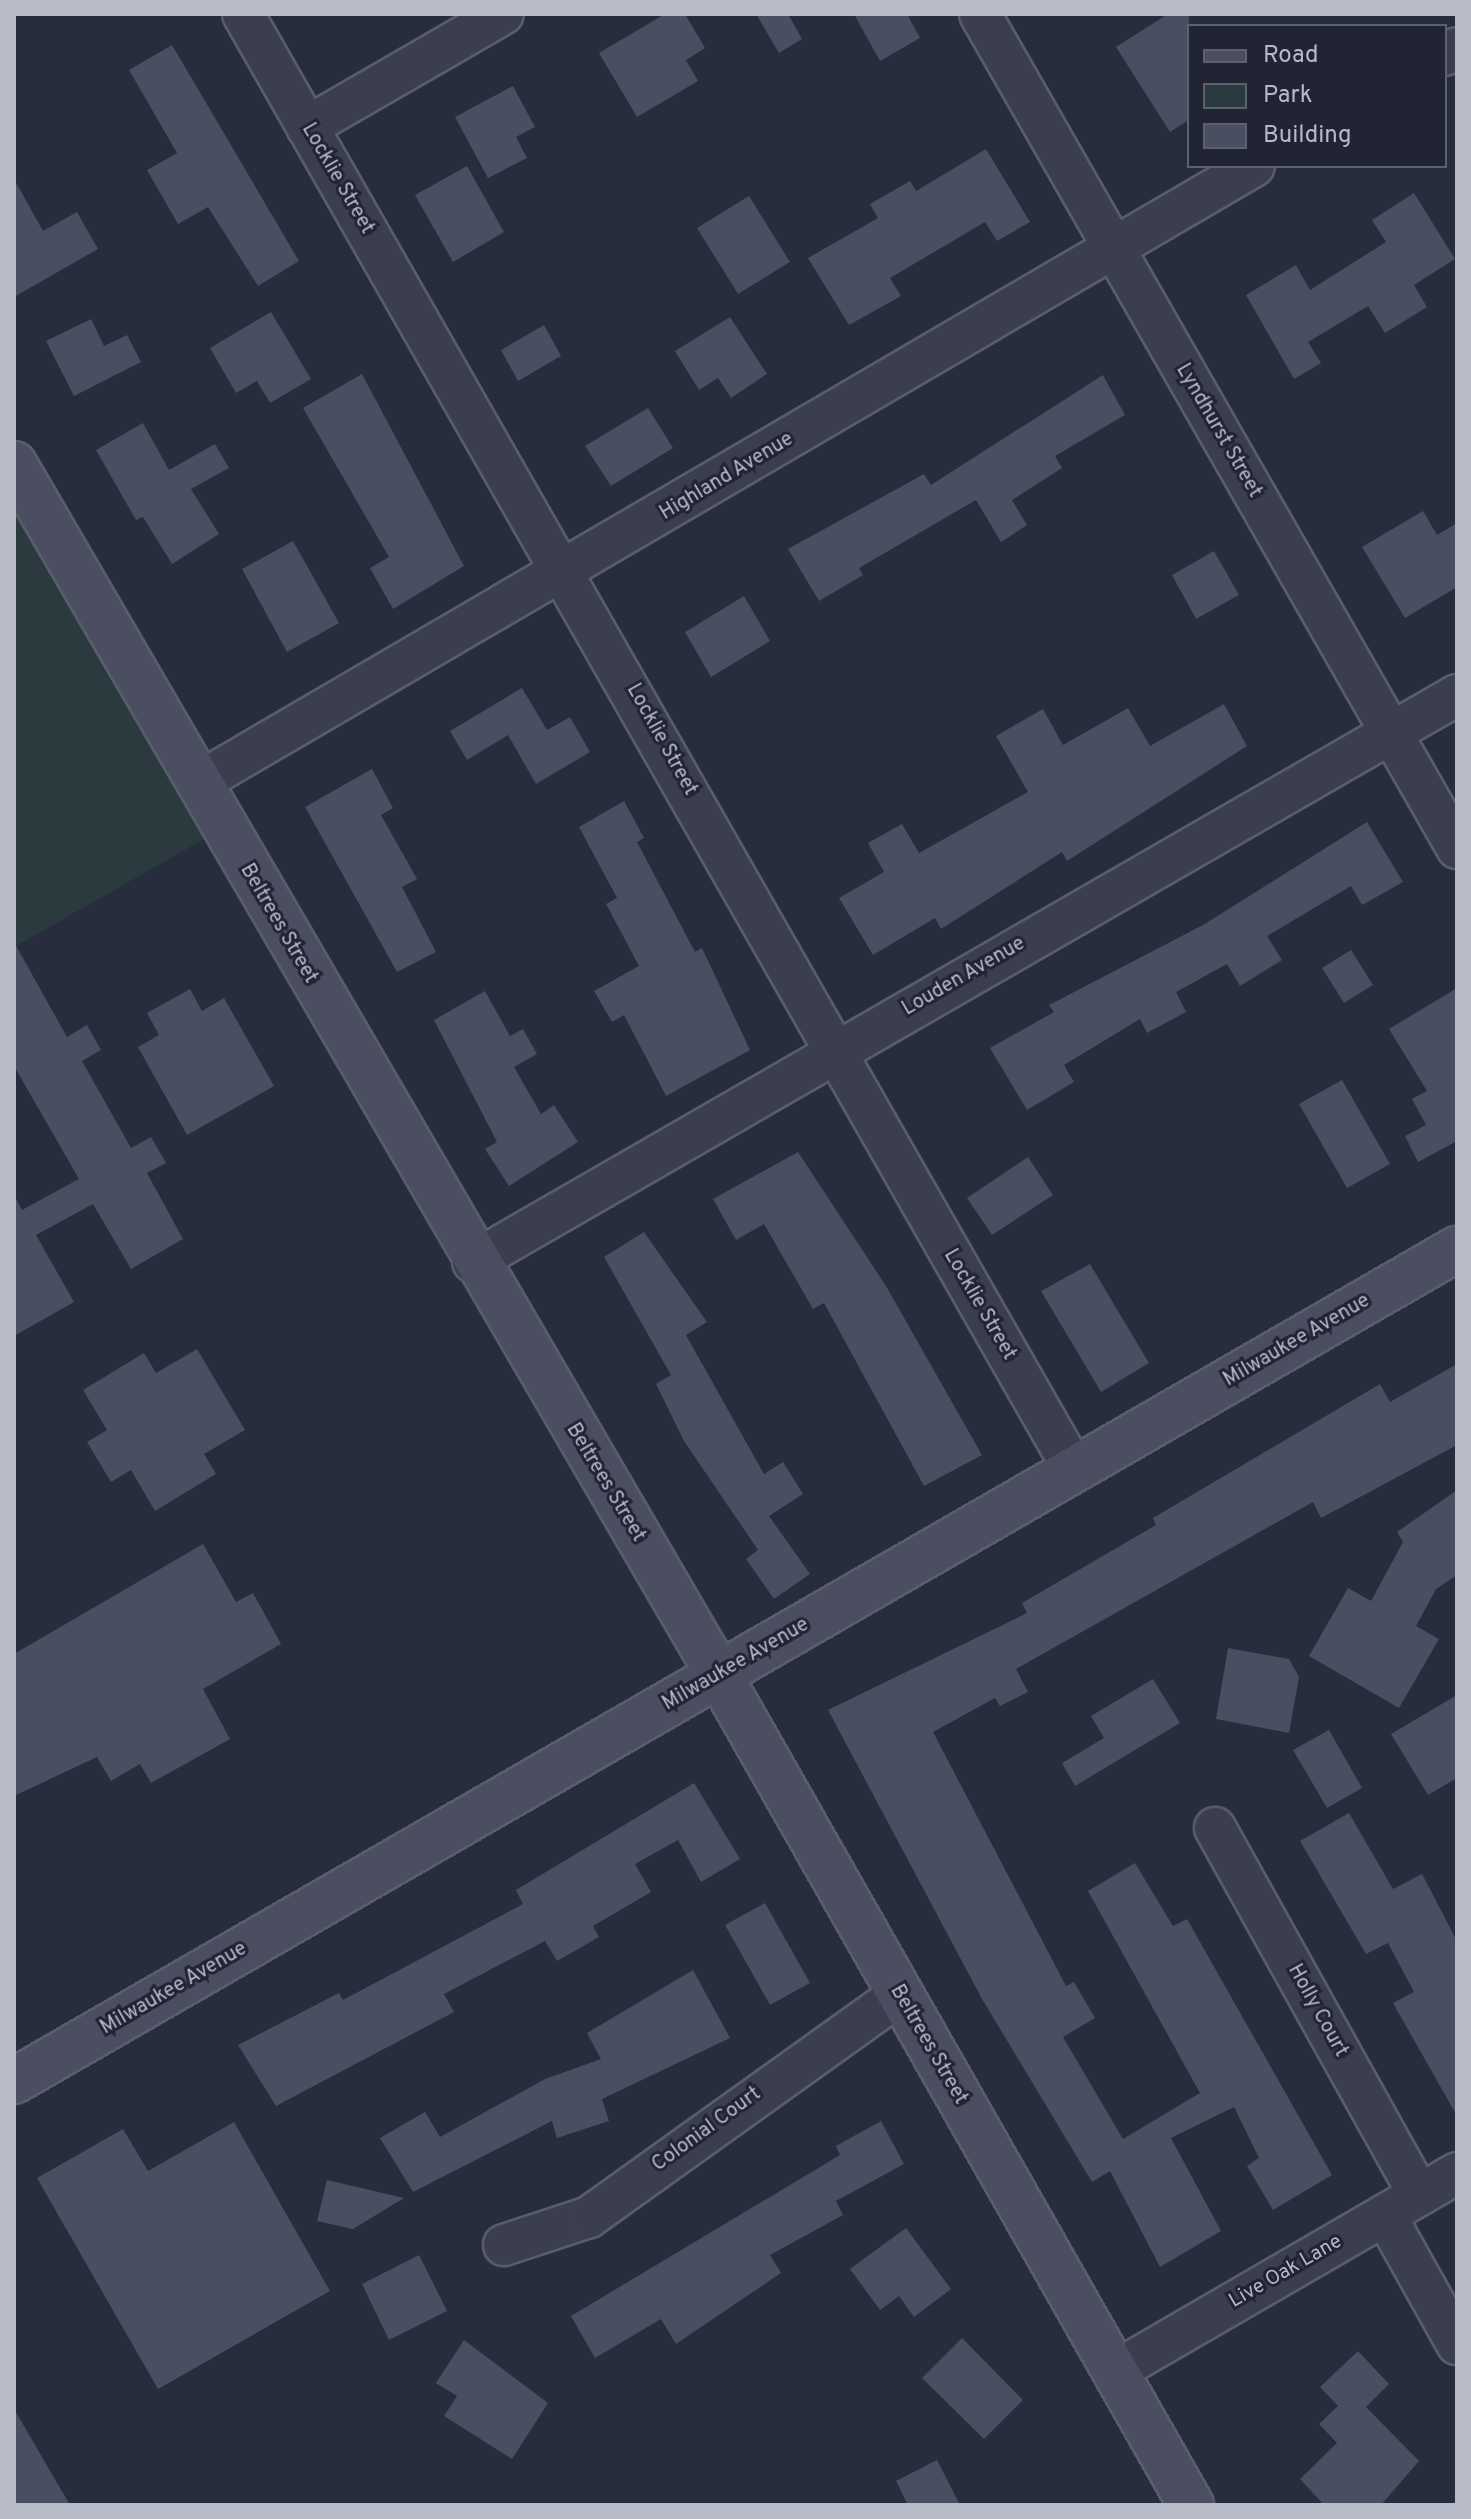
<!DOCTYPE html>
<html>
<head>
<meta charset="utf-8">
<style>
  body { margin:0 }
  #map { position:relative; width:1471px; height:2519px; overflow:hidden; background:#272d3d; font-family:Overpass,sans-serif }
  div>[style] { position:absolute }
  .green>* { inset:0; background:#2a3a3f }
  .building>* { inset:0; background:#494e61 }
  .roads { filter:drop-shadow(2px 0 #595d6b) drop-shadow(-2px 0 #595d6b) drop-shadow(0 2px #595d6b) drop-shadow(0 -2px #595d6b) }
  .street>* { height:40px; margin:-20px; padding:0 20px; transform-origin:20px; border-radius:20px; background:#3b3f4d }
  .secondary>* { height:44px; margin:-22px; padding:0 22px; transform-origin:22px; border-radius:22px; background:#4a4e60 }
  span { translate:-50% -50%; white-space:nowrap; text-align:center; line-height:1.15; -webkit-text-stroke:6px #202433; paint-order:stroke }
  .street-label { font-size:20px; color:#b7bbc8 }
  .frame { position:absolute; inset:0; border:16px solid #b7bbc8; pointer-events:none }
  .legend { position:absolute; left:1187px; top:24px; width:260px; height:144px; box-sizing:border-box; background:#202433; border:2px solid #5c606f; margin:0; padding:10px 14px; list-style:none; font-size:24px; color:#b7bbc8 }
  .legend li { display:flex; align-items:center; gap:16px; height:40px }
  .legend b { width:40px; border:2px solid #5c606f }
</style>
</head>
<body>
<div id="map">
  <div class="green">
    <i style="clip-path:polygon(14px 504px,204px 839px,14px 947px)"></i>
  </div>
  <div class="building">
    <i style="clip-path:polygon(665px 14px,685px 14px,705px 48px,686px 60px,698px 81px,637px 117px,599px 53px)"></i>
    <i style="clip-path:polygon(756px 14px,788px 14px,802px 39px,779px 53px)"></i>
    <i style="clip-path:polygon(854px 14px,907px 14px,920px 38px,880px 61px)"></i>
    <i style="clip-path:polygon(1168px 14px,1189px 14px,1189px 120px,1170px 132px,1116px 47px)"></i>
    <i style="clip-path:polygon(172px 45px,299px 261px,258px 286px,208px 207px,178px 224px,147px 170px,177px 153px,129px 70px)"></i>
    <i style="clip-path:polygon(513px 86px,535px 127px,516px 137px,527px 158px,488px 178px,455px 117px)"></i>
    <i style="clip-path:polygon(986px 149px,1030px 222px,997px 241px,985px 222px,890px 278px,901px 296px,849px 325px,808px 258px,878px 218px,870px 204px,910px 181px,916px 191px)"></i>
    <i style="clip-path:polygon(467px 166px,504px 232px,453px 262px,415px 195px)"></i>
    <i style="clip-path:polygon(14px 179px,43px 231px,77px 212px,98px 249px,14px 297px)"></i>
    <i style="clip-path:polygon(1414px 193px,1455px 259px,1414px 285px,1427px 307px,1385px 333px,1368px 306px,1308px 342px,1321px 363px,1294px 379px,1246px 295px,1296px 265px,1310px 290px,1386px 242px,1372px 220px)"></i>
    <i style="clip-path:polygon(749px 196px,790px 262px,738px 294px,697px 228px)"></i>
    <i style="clip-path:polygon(271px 312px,311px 379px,270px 403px,257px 381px,236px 393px,210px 348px)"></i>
    <i style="clip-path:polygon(730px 317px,767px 374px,731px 398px,718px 378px,699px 390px,675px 351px)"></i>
    <i style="clip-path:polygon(91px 319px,104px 346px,127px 335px,141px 362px,74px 396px,46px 341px)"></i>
    <i style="clip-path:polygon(544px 325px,561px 356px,518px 381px,501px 350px)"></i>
    <i style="clip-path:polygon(362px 374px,464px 566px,393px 609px,370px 568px,389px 557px,303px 408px)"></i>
    <i style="clip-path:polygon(1103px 375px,1125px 415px,1055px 456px,1062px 468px,1012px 500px,1027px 525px,1001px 542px,976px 500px,859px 568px,863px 575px,819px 601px,788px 549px,924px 474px,931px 485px)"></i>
    <i style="clip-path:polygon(648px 408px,673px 448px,611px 486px,585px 446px)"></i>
    <i style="clip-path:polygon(143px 423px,169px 470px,215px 444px,229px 468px,191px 489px,219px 534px,172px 564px,143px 517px,136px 520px,96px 450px)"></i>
    <i style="clip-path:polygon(1423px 511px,1437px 535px,1457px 523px,1457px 587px,1405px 618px,1362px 547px)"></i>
    <i style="clip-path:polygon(293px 541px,339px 623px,287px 652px,242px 569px)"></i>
    <i style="clip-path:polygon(1214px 551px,1239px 595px,1196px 619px,1172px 575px)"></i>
    <i style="clip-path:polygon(744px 596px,770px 641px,711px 677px,685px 632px)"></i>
    <i style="clip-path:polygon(522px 688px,547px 730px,570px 717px,590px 752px,536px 784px,508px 735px,467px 760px,450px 731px)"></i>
    <i style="clip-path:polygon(1224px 704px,1247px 746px,1067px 861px,1062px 852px,941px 929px,935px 918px,873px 955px,839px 898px,884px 872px,868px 843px,902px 824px,919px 853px,1028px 792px,996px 736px,1043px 709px,1063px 745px,1128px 708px,1150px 746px)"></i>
    <i style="clip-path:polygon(372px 769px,393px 808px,381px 815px,417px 879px,402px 887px,436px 952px,397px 972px,305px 807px)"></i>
    <i style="clip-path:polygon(624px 801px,644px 838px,637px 842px,695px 952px,702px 948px,750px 1050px,666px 1096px,624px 1015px,612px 1022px,594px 991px,639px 966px,606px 904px,617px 898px,579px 827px)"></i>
    <i style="clip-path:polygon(1367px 822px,1403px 882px,1362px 905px,1351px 886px,1267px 936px,1282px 960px,1240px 986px,1227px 964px,1176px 992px,1186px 1012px,1147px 1033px,1140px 1019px,1064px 1065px,1074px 1082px,1027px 1110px,990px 1048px,1054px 1012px,1049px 1005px,1203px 925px)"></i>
    <i style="clip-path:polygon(14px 942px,67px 1037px,87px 1025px,101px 1050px,82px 1061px,131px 1148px,151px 1137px,166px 1163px,147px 1173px,183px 1239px,131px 1269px,93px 1204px,36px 1235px,74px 1302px,14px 1336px,14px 1195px,22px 1210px,79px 1179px,14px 1066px)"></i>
    <i style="clip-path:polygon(1351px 950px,1373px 985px,1344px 1003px,1322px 968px)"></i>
    <i style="clip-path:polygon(1457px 988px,1457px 1141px,1418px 1162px,1405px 1136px,1426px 1125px,1412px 1099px,1427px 1091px,1389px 1029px)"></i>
    <i style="clip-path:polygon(190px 989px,202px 1011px,224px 998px,274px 1086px,187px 1135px,138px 1047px,159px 1035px,147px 1013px)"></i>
    <i style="clip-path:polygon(485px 991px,510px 1036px,523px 1029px,537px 1054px,514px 1067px,541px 1114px,554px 1105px,578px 1142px,509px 1186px,485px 1149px,497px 1142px,434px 1020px)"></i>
    <i style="clip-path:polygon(1342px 1080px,1390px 1164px,1347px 1188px,1299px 1104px)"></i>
    <i style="clip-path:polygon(798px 1152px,886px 1286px,982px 1455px,924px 1486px,824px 1303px,813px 1309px,764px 1224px,736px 1240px,713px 1199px)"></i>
    <i style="clip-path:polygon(1028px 1157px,1053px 1195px,992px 1235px,967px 1198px)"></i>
    <i style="clip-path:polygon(644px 1232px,707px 1322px,686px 1335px,764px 1474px,783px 1462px,803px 1494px,769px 1516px,810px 1574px,774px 1599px,746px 1559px,758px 1550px,684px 1441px,656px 1384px,671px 1375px,604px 1257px)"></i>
    <i style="clip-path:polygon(1090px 1264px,1149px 1363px,1101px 1392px,1041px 1291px)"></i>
    <i style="clip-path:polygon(197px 1349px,245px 1430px,204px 1454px,216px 1474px,155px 1511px,131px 1470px,111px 1482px,87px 1442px,107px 1430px,83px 1390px,144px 1353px,156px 1373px)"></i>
    <i style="clip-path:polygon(1457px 1364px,1457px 1445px,1321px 1518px,1313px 1502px,1016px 1669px,1028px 1692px,1000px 1706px,995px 1698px,933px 1732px,1066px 1986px,1074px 1982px,1095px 2018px,1063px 2037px,1123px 2139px,1200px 2093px,1088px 1891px,1135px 1863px,1173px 1926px,1187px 1919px,1332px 2175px,1273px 2210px,1247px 2166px,1259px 2158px,1234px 2107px,1171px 2138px,1221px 2231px,1160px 2267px,1110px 2171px,1092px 2182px,982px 1999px,828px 1710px,1027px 1613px,1022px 1603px,1156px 1525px,1153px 1518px,1380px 1384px,1390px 1402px)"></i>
    <i style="clip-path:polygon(1457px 1490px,1457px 1575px,1436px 1589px,1416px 1626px,1439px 1639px,1399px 1708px,1309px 1656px,1348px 1588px,1371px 1601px,1403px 1542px,1397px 1532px)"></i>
    <i style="clip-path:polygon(203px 1544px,236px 1602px,253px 1593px,281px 1644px,203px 1689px,230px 1739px,151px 1783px,140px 1764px,111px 1781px,97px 1757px,14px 1796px,14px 1654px)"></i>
    <i style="clip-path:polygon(1228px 1648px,1289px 1659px,1299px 1677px,1289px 1733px,1216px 1719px)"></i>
    <i style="clip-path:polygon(1153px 1679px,1180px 1723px,1075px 1786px,1062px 1763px,1104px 1738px,1091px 1716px)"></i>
    <i style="clip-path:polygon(1457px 1695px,1457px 1778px,1428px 1795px,1391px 1734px)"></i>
    <i style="clip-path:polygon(1329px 1730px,1362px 1788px,1327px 1808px,1293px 1750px)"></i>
    <i style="clip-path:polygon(694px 1783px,740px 1859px,701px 1882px,678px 1840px,635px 1864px,651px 1892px,593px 1926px,599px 1937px,557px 1961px,545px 1941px,444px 1994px,454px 2012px,276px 2106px,238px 2045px,339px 1993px,343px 2000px,523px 1904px,516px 1890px)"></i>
    <i style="clip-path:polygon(1349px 1813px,1393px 1889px,1422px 1874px,1457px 1941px,1457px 2116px,1393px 2003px,1414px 1992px,1388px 1943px,1366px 1954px,1300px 1841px)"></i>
    <i style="clip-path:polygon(765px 1903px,810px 1983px,770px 2005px,725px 1925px)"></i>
    <i style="clip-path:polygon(693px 1970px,730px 2038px,602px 2099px,609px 2121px,557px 2138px,552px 2121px,413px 2192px,380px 2138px,425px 2112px,440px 2137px,545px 2079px,601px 2059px,587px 2033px)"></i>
    <i style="clip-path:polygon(881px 2121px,904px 2164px,836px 2201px,843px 2215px,770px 2255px,781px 2273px,676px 2344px,661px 2319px,595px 2358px,571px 2316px,840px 2155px,836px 2146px)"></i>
    <i style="clip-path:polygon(234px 2122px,330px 2291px,158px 2389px,37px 2178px,123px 2129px,148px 2171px)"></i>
    <i style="clip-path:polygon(327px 2180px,404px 2198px,353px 2229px,317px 2221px)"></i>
    <i style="clip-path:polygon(906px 2228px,951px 2289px,914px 2317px,899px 2296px,880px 2310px,850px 2269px)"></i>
    <i style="clip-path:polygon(419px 2255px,447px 2311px,389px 2340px,362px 2284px)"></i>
    <i style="clip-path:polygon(962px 2338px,1023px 2400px,984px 2439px,922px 2378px)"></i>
    <i style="clip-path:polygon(464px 2340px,548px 2403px,512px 2459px,444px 2416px,457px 2396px,436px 2383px)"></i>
    <i style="clip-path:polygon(1358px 2351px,1389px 2384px,1366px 2407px,1419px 2461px,1381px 2505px,1324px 2505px,1300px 2479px,1337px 2443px,1319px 2424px,1338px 2406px,1320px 2387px)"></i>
    <i style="clip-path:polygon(14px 2409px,70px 2505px,14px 2505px)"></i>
    <i style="clip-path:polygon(937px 2460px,960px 2505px,908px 2505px,896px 2481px)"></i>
  </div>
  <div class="roads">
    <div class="street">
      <i style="left:243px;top:14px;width:1676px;rotate:60.28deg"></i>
      <i style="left:980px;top:14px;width:961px;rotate:60.23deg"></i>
      <i style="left:1445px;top:55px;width:14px;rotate:-30deg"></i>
      <i style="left:307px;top:127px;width:226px;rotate:-30deg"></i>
      <i style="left:198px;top:783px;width:1223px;rotate:-30.3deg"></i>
      <i style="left:473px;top:1262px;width:1136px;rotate:-29.95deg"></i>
      <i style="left:1215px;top:1828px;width:420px;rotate:60.9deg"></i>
      <i style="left:1385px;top:2215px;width:148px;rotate:60.8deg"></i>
      <i style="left:504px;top:2245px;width:89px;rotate:-18.2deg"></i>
      <i style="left:589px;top:2217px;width:381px;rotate:-35.6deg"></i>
      <i style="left:1114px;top:2372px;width:397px;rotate:-30.1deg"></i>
    </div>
    <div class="secondary">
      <i style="left:14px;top:464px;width:1401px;rotate:59.79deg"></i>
      <i style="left:719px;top:1675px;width:955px;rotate:60.37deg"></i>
      <i style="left:14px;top:2081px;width:1666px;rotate:-29.97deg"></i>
    </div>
  </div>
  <div class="street-label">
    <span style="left:337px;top:179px;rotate:60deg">Locklie Street</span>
    <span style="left:1218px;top:431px;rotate:60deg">Lyndhurst Street</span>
    <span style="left:727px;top:477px;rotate:-31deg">Highland Avenue</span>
    <span style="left:661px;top:740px;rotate:61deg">Locklie Street</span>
    <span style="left:278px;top:924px;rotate:60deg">Beltrees Street</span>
    <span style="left:964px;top:977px;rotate:-30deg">Louden Avenue</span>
    <span style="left:979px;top:1305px;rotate:60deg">Locklie Street</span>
    <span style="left:1297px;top:1341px;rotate:-30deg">Milwaukee Avenue</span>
    <span style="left:605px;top:1483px;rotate:59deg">Beltrees Street</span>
    <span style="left:736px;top:1665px;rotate:-30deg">Milwaukee Avenue</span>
    <span style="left:174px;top:1989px;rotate:-30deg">Milwaukee Avenue</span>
    <span style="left:1317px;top:2011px;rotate:61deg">Holly Court</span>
    <span style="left:928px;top:2045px;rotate:60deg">Beltrees Street</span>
    <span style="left:707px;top:2130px;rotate:-36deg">Colonial Court</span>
    <span style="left:1286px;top:2272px;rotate:-30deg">Live Oak Lane</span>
  </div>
  <div class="frame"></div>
  <ul class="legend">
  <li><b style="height:10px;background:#4a4e60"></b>Road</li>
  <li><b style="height:22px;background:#2a3a3f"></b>Park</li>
  <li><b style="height:22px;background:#494e61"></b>Building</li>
  </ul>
</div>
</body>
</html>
